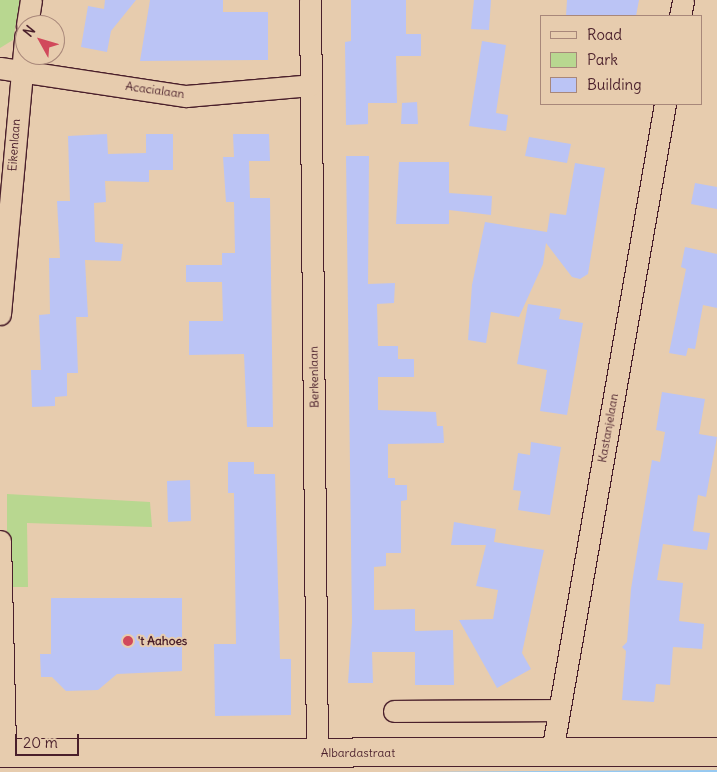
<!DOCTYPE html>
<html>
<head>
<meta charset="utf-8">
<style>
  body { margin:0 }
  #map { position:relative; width:717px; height:772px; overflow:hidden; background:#e7ccae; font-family:Delius,sans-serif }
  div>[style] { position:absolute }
  .green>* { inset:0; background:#b8d790 }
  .water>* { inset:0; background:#95c9f2 }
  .building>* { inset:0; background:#bbc4f5 }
  .roads { filter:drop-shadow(1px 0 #4a1f2b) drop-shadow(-1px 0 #4a1f2b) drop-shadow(0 1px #4a1f2b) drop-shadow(0 -1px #4a1f2b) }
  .street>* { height:21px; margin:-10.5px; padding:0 10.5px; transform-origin:10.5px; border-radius:10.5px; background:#e7ccae }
  .secondary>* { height:28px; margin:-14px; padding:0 14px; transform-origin:14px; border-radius:14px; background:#e7ccae }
  .dots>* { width:14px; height:14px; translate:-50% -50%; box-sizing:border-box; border:2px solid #e7ccae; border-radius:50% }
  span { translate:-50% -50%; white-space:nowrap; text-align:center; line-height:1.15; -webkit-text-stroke:4px #e7ccae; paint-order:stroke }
  .street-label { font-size:12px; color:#4a1f2b }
  .poi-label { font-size:12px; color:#4a1f2b; font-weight:700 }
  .left { translate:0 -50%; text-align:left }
  .legend { position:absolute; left:540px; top:15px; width:162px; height:90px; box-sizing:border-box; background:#e7ccae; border:1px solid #a8877a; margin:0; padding:6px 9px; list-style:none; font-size:15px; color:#4a1f2b }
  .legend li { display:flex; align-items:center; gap:10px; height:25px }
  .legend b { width:25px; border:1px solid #a8877a }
  .north { position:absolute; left:15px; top:15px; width:50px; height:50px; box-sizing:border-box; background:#e7ccae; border:1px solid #a8877a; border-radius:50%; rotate:309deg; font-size:14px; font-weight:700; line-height:20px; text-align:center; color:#4a1f2b }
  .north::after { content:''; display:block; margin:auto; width:18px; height:22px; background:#d1495b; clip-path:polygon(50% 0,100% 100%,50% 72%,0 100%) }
  .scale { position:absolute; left:15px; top:734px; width:64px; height:22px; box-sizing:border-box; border:2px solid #4a1f2b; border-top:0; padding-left:6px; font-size:15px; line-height:18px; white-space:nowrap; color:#4a1f2b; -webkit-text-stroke:4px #e7ccae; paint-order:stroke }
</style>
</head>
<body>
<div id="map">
  <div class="green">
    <i style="clip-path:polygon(0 0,20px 0,13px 40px,0 48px)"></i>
    <i style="clip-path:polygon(7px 494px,150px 502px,152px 527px,27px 523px,28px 587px,7px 587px)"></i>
  </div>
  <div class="water">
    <i style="clip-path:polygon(717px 770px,717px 772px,404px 772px)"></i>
  </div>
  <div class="building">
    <i style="clip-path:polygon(105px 0,136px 0,111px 31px,107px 52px,81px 47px,88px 6px,104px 9px)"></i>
    <i style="clip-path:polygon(150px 0,223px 0,223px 12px,268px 12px,268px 60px,140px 61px)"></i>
    <i style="clip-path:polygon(351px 0,406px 0,406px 34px,421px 34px,421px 56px,396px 56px,397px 103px,368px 103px,368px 124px,346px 125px,345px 42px,351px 41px)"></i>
    <i style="clip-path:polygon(474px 0,491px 0,489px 30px,471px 29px)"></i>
    <i style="clip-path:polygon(567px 0,639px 0,636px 16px,566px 16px)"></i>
    <i style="clip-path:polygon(482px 41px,506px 45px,496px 113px,508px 115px,506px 131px,469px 126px)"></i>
    <i style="clip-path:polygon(417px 102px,418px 124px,401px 124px,402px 103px)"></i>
    <i style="clip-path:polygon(107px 134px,108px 154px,146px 153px,146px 134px,173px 134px,173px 170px,149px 170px,149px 182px,105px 181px,106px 202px,94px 203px,95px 242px,123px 244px,121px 261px,85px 260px,88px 317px,76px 317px,78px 373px,67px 373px,67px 396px,55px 397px,55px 406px,32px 407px,31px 370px,41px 370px,39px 315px,50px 314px,49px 258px,60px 258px,57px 201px,70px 201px,68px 136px)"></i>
    <i style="clip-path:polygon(233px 134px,269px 134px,270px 161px,249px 161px,250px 198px,270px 198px,273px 427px,247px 427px,244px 354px,189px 355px,189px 321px,223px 321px,222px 282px,186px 282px,186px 265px,222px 265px,222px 253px,235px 253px,234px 202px,226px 202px,223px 157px,234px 157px)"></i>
    <i style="clip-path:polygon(529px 137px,571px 144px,567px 163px,525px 156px)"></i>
    <i style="clip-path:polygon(346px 156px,369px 156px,368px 284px,395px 283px,394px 303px,377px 304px,378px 346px,398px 346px,398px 359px,414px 359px,414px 377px,378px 377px,378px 410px,436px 412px,437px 426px,443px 426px,444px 443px,388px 444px,388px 478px,395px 478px,395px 485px,407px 485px,407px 500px,401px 501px,401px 553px,386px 553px,386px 566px,374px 567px,374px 610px,415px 609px,415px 631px,453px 630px,454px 685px,415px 685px,415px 652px,372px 652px,373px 683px,348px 683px,352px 622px)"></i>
    <i style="clip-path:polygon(399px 162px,449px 162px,449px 193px,492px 196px,491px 215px,449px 210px,449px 224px,396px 224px)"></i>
    <i style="clip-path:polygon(575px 163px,605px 168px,588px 274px,580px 279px,572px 277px,546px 243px,543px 264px,519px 317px,491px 312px,486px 343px,468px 340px,472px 285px,485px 222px,547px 232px,550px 213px,566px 215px)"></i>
    <i style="clip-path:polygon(695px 183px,717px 187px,717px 209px,691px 204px)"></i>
    <i style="clip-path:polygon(685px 247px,717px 254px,717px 308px,703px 305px,695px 349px,688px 348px,686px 356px,669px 353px,686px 269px,681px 267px)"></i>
    <i style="clip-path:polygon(528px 304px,561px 309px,559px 319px,583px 323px,567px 415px,540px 411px,547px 370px,517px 364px)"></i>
    <i style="clip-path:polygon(662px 392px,705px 399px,699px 434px,717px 437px,706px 497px,698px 495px,693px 531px,710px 533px,707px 550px,663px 544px,657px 580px,683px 583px,679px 621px,704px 624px,702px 649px,673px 647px,670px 685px,656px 684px,654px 702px,622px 700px,626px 651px,622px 647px,627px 642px,631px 589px,652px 460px,660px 462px,665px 432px,656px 430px)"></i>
    <i style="clip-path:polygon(531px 442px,561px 447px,550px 515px,518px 510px,521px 491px,513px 490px,518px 453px,530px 455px)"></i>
    <i style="clip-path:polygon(228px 462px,254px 462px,254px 474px,275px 474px,280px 659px,291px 659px,291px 715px,215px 716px,214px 644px,236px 644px,234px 493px,228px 493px)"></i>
    <i style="clip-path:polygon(190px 480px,191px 521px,168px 522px,167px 481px)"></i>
    <i style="clip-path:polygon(454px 522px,496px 529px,494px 542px,544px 550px,522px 653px,531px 669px,497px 688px,459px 620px,493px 619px,498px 590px,476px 586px,486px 545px,451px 545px)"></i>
    <i style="clip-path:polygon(51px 598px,182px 598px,182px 671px,117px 674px,98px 690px,66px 691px,52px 677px,41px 677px,40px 654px,51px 654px)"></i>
  </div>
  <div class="roads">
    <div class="street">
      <i style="left:310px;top:0;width:753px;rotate:89.47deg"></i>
      <i style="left:680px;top:16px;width:16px;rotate:-79deg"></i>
      <i style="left:27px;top:25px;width:25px;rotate:-81deg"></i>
      <i style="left:0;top:68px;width:188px;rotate:8.6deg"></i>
      <i style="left:186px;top:96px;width:125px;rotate:-5deg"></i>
      <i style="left:0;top:314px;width:278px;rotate:-84.8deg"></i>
      <i style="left:0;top:541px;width:212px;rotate:88.6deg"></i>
      <i style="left:394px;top:711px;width:165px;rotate:-0.3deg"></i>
      <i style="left:552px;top:752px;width:658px;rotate:-80.11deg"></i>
    </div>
    <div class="secondary">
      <i style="left:0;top:753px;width:717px;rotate:-0.08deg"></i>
    </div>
  </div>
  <div class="dots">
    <i style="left:128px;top:641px;background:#d1495b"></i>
  </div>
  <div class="street-label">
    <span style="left:155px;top:90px;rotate:8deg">Acacialaan</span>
    <span style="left:14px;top:145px;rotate:-86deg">Eikenlaan</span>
    <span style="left:314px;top:377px;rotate:-91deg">Berkenlaan</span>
    <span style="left:608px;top:428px;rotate:-80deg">Kastanjelaan</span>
    <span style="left:358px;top:753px">Albardastraat</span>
  </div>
  <div class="poi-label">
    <span class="left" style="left:138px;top:641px">'t Aahoes</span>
  </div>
  <ul class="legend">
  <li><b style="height:6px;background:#e7ccae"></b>Road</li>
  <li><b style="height:14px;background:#b8d790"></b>Park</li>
  <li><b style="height:14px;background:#bbc4f5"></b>Building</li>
  </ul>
  <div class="north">N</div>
  <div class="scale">20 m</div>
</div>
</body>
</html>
